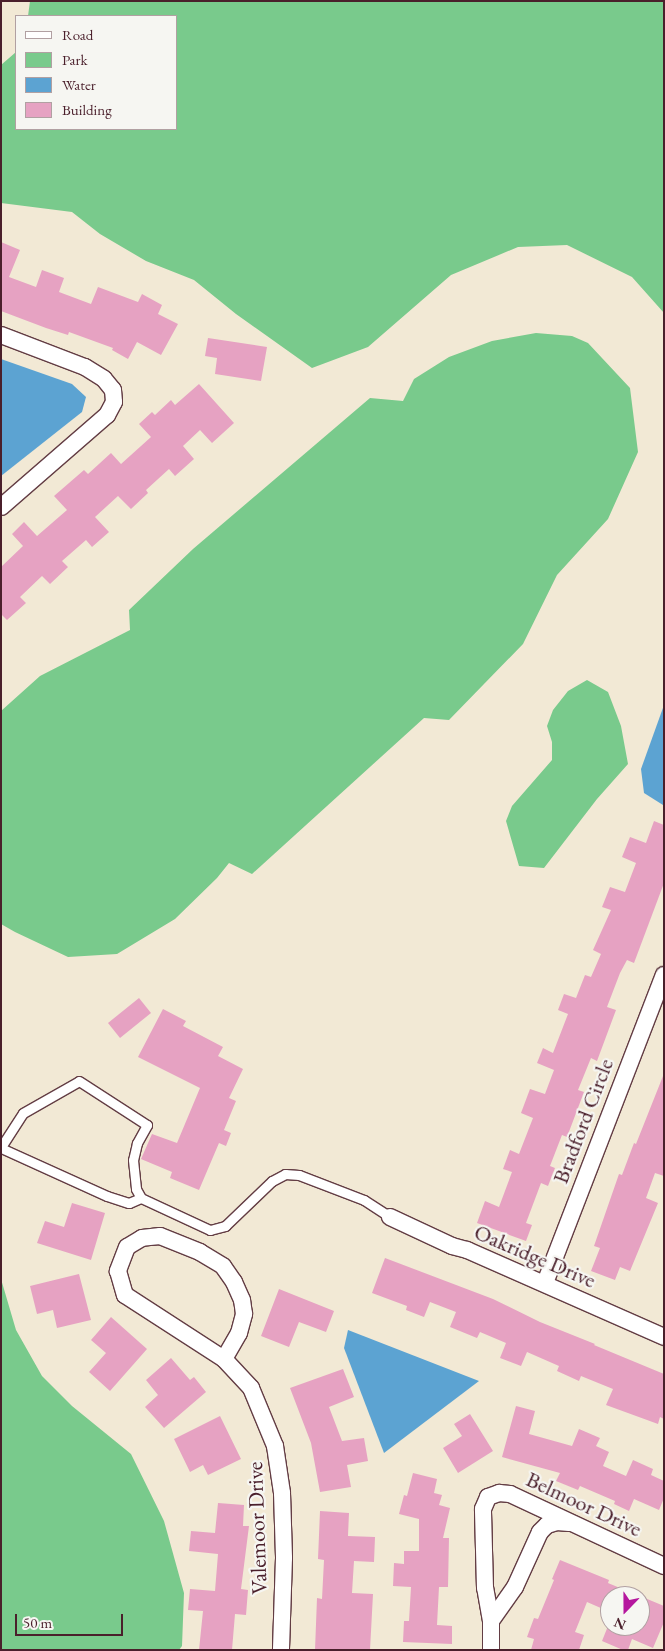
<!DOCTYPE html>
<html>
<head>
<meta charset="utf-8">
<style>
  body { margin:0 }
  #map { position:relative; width:665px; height:1651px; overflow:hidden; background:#f2e9d5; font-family:"EB Garamond",serif }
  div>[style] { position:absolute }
  .green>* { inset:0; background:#79ca8c }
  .water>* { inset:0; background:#5ca3d2 }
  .building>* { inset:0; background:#e6a2c2 }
  .roads { filter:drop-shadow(1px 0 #633d44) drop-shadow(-1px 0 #633d44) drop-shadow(0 1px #633d44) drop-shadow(0 -1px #633d44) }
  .service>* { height:9px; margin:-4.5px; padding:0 4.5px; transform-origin:4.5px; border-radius:4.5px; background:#fff }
  .minor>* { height:16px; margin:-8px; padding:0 8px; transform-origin:8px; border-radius:8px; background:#fff }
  span { translate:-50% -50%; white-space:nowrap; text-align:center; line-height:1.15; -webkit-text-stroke:4.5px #f6f6f2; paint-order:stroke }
  .street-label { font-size:22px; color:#4a1f2b }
  .frame { position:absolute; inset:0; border:2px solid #4a1f2b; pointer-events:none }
  .legend { position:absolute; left:15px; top:15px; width:162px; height:115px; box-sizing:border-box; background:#f6f6f2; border:1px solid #b1a0a2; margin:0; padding:6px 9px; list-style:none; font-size:15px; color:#4a1f2b }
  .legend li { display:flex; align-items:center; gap:10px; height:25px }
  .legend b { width:25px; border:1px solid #b1a0a2 }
  .north { position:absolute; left:600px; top:1586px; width:50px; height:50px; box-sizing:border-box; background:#f6f6f2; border:1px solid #b1a0a2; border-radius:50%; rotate:202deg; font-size:14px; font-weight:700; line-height:20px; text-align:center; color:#4a1f2b }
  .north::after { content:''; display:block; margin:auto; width:18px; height:22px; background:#b5179e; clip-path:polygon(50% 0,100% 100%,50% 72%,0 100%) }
  .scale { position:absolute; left:15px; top:1614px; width:108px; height:22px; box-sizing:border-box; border:2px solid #4a1f2b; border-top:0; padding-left:6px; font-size:15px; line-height:18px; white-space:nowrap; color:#4a1f2b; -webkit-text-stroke:4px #f6f6f2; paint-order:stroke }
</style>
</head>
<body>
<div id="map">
  <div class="green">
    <i style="clip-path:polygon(30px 1px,664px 1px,664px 313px,632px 277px,567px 245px,518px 247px,451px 275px,368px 347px,312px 368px,236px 314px,194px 280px,146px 261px,100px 234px,72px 212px,1px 203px,1px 65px,16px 52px,16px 129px,176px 129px,176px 16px,28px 16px)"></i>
    <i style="clip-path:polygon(536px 333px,572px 336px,588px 343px,630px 388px,638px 452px,608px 519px,557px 575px,523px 644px,449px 720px,424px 718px,252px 874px,229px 863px,217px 878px,175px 919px,117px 954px,68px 957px,15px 932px,1px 924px,1px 711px,40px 676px,130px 630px,129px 610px,193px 549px,370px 398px,403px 401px,414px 379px,449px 357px,492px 341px)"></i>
    <i style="clip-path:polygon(587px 680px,608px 692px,621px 726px,628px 764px,597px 799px,544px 868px,519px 866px,506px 821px,512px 806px,552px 760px,552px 742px,547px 726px,553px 710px,568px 691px)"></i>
    <i style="clip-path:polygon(1px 1279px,16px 1330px,42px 1376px,72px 1406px,131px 1454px,164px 1521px,184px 1593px,182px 1646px,179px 1650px,1px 1650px)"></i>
  </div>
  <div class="water">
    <i style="clip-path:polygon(1px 359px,72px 384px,86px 397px,82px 412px,1px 476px)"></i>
    <i style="clip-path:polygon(664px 705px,664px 803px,663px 805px,644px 793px,641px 769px)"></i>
    <i style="clip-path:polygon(348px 1330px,479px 1381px,384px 1453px,344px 1348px)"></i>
  </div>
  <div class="building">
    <i style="clip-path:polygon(1px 242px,20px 250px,9px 277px,36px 287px,42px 270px,64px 278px,59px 292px,91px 304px,98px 287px,138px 302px,142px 294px,162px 305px,158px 314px,178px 324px,161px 355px,137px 342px,128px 359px,112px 350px,113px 348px,69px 332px,68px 335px,46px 328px,1px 311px)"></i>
    <i style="clip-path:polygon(208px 338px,267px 347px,261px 381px,215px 374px,217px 358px,205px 356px)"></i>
    <i style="clip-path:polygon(199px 384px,234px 423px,212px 443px,200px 430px,183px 446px,194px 459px,175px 476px,169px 469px,146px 490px,148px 493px,131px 509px,118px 496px,95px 517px,109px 532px,92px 547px,86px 540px,62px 561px,68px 567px,50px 584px,42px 576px,20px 597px,26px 603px,7px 620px,1px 614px,1px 567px,23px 546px,12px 534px,24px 522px,37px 536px,67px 510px,54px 496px,84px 470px,88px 474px,111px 453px,121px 464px,151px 437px,139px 424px,152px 412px,155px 415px,171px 400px,175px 405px)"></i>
    <i style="clip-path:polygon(654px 821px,664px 825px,664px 883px,634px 963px,627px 960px,620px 973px,607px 1007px,616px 1010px,597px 1061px,591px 1058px,578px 1090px,584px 1092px,567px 1137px,562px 1135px,550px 1166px,555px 1168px,548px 1186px,541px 1183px,526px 1223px,532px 1225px,526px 1241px,477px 1223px,485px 1201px,499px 1207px,512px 1172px,503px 1169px,510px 1150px,519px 1154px,533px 1118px,521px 1113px,530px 1089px,545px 1094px,554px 1070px,537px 1063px,543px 1048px,553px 1053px,568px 1014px,558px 1010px,564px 994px,576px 998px,585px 975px,591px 977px,601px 954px,593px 950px,611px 910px,602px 907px,610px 887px,625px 892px,636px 863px,622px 857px,630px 837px,646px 843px)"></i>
    <i style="clip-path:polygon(139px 998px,151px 1013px,120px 1038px,108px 1023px)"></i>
    <i style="clip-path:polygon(163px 1009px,186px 1021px,183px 1026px,223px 1047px,218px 1056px,243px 1069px,229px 1098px,236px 1101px,224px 1130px,231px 1133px,226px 1146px,219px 1143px,199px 1190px,170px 1178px,172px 1172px,141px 1159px,152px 1134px,177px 1143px,200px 1088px,138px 1057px)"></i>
    <i style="clip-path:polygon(663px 1076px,664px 1176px,655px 1173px,646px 1198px,658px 1203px,630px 1271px,620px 1267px,615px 1280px,591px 1271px,600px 1248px,594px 1246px,619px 1174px,622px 1175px,634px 1143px,636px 1144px)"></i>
    <i style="clip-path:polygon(72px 1203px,105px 1213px,91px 1260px,37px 1243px,45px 1221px,64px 1227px)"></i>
    <i style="clip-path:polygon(385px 1258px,493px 1299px,540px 1322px,595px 1344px,594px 1345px,664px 1374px,664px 1419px,660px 1417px,658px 1424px,606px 1405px,613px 1389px,581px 1376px,579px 1381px,557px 1371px,559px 1366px,527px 1352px,521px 1366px,500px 1358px,506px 1343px,480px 1332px,477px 1338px,450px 1327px,456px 1312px,430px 1302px,424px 1317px,406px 1310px,407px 1306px,372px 1293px)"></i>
    <i style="clip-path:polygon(79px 1274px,91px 1320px,57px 1328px,53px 1310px,37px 1314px,30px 1286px)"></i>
    <i style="clip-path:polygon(279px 1289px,334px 1311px,326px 1332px,299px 1322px,289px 1347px,261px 1336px)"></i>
    <i style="clip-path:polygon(111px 1317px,147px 1349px,110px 1391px,89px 1372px,106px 1353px,91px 1340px)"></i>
    <i style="clip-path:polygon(171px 1358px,190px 1380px,194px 1377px,206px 1392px,164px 1428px,145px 1407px,158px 1395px,146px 1380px)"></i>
    <i style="clip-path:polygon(343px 1369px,354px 1397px,329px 1407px,342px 1441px,364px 1438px,368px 1461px,347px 1465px,351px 1487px,320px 1492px,311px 1443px,290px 1388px)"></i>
    <i style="clip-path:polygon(516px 1406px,535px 1411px,529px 1434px,572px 1446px,579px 1429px,600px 1438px,596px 1446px,609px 1452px,603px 1466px,626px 1476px,633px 1460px,653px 1469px,651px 1475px,664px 1481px,664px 1498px,659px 1510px,634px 1499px,629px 1511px,614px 1504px,615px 1501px,580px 1486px,578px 1490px,556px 1481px,560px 1473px,502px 1457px)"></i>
    <i style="clip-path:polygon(470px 1414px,493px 1451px,458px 1473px,443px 1448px,462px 1436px,454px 1424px)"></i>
    <i style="clip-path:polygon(220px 1416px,241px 1459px,208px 1475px,203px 1465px,190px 1472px,174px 1439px)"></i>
    <i style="clip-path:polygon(413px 1473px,437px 1479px,434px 1493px,442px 1495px,439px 1505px,450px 1508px,443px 1538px,449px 1538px,448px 1587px,439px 1587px,437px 1625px,452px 1626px,452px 1644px,403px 1642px,404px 1621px,409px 1621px,411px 1587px,393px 1586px,394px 1563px,404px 1564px,404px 1551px,419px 1551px,419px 1519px,399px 1514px,404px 1495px,407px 1496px)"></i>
    <i style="clip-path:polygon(218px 1503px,244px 1505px,243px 1526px,249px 1526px,241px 1589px,248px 1590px,246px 1615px,235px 1614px,232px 1650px,199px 1650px,203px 1611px,188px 1610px,190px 1589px,215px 1591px,218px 1554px,189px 1551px,191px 1531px,215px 1533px)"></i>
    <i style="clip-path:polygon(320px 1511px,349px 1513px,348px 1536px,375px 1537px,374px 1562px,354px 1561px,352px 1593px,373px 1594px,370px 1650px,315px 1650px,317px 1598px,322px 1599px,324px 1560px,318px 1559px)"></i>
    <i style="clip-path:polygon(560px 1560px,609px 1580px,608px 1583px,639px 1596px,610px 1596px,610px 1612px,587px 1602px,575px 1632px,584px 1635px,579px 1650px,531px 1650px,534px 1639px,527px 1637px,534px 1618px,538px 1619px,554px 1580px,552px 1579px)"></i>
    <i style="clip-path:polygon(640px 1596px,664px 1606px,664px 1622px,653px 1648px,632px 1639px,628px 1650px,623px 1650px,602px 1641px,608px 1626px,640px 1626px)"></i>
  </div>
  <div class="roads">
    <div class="service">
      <i style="left:1px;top:1147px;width:40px;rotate:-57.1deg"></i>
      <i style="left:23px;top:1113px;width:64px;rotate:-29.7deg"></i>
      <i style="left:79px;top:1081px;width:81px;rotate:32.9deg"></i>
      <i style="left:147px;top:1125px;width:21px;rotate:119deg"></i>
      <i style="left:137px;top:1143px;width:17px;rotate:103deg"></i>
      <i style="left:133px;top:1160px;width:29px;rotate:84deg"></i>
      <i style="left:136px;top:1189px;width:10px;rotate:61deg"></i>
      <i style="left:141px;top:1198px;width:76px;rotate:24.9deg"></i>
      <i style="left:210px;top:1230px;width:16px;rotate:-15deg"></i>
      <i style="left:225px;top:1226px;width:65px;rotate:-43.8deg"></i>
      <i style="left:272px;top:1181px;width:15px;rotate:-28deg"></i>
      <i style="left:285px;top:1174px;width:14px;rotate:4deg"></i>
      <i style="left:299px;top:1175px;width:70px;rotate:21deg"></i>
      <i style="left:364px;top:1200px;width:31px;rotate:33deg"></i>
      <i style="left:1px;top:1148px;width:116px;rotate:24.4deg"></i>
      <i style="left:107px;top:1196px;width:23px;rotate:18deg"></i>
      <i style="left:129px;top:1203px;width:13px;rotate:-23deg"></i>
    </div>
    <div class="minor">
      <i style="left:1px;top:335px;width:90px;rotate:20.9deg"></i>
      <i style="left:85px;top:367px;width:22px;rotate:32deg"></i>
      <i style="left:104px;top:379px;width:14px;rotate:51deg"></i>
      <i style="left:113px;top:390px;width:12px;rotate:85deg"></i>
      <i style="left:114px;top:402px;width:15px;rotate:118deg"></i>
      <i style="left:107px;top:415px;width:140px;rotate:139deg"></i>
      <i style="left:390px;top:1217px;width:68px;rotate:25.1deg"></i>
      <i style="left:452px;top:1246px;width:16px;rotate:15deg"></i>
      <i style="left:467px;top:1250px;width:215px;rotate:23.8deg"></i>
      <i style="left:545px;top:1283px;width:330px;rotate:-68.9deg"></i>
      <i style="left:224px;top:1359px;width:30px;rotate:-60deg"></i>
      <i style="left:239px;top:1333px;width:20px;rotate:-75deg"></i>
      <i style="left:244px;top:1314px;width:14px;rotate:-98deg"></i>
      <i style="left:242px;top:1300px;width:20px;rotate:-114deg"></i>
      <i style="left:234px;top:1282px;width:19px;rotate:-125deg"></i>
      <i style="left:223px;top:1266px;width:27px;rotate:-149deg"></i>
      <i style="left:200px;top:1252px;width:43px;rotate:-158.2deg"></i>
      <i style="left:160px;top:1236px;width:18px;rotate:174deg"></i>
      <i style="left:142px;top:1238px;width:17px;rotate:149deg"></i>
      <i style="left:127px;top:1247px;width:26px;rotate:111deg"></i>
      <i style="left:118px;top:1271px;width:25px;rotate:74deg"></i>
      <i style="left:125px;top:1295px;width:118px;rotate:32.9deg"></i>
      <i style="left:224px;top:1359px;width:40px;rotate:47deg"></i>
      <i style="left:251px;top:1388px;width:63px;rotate:67.5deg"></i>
      <i style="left:275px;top:1446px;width:48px;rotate:81.5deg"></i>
      <i style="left:282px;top:1493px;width:65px;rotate:88.2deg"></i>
      <i style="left:284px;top:1558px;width:92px;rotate:91.9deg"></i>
      <i style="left:491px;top:1621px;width:42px;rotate:-54.8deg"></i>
      <i style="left:515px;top:1587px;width:60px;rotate:-65.6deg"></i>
      <i style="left:540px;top:1532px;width:10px;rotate:-45deg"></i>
      <i style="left:547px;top:1525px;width:10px;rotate:-17deg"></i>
      <i style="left:557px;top:1522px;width:12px;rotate:5deg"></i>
      <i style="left:491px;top:1650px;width:29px;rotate:-90deg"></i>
      <i style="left:491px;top:1621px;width:34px;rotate:-100deg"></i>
      <i style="left:485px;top:1588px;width:79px;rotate:-91.5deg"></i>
      <i style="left:483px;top:1509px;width:13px;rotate:-67deg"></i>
      <i style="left:488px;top:1497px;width:12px;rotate:-20deg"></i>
      <i style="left:499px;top:1493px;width:11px;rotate:5deg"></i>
      <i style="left:510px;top:1494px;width:170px;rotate:25.1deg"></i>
    </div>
  </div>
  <div class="street-label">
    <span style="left:583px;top:1121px;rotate:-69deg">Bradford Circle</span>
    <span style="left:535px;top:1256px;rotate:23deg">Oakridge Drive</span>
    <span style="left:584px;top:1504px;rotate:25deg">Belmoor Drive</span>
    <span style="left:257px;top:1528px;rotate:-92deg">Valemoor Drive</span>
  </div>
  <div class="frame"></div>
  <ul class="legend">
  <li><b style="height:6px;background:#fff"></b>Road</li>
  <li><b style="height:14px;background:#79ca8c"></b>Park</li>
  <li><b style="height:14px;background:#5ca3d2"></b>Water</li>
  <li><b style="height:14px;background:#e6a2c2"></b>Building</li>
  </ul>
  <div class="north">N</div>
  <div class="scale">50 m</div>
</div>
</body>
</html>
